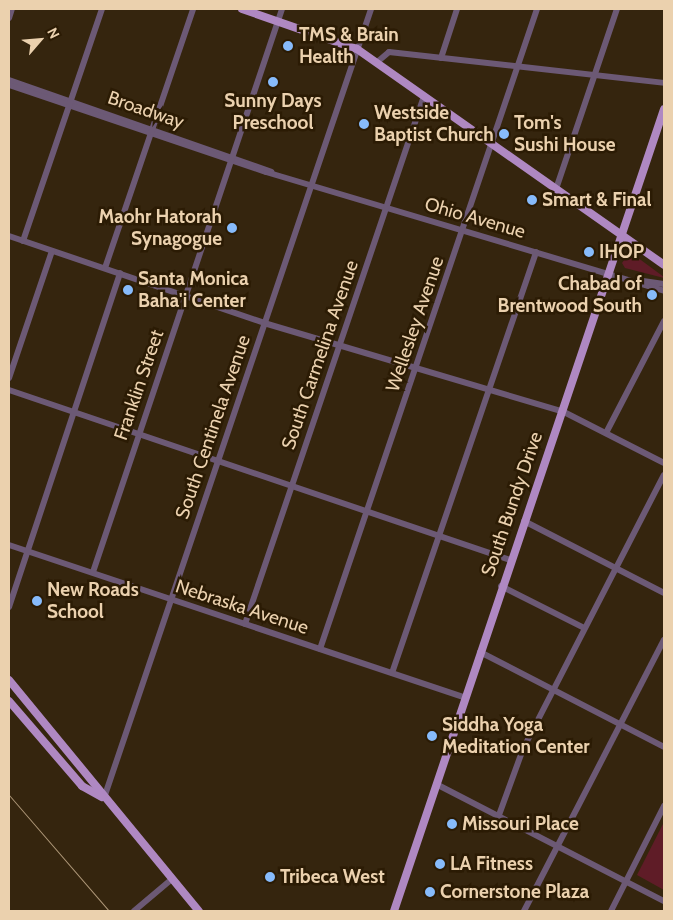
<!DOCTYPE html>
<html>
<head>
<meta charset="utf-8">
<style>
  body { margin:0 }
  #map { position:relative; width:673px; height:920px; overflow:hidden; background:#35250e; font-family:Cabin,sans-serif }
  div>[style] { position:absolute }
  .green>* { inset:0; background:#5f1c27 }
  .minor>* { height:6px; margin:-3px; padding:0 3px; transform-origin:3px; border-radius:3px; background:#6c5975 }
  .major>* { height:8px; margin:-4px; padding:0 4px; transform-origin:4px; border-radius:4px; background:#af88c2 }
  .tram>* { height:1px; margin:-0.5px; padding:0 0.5px; transform-origin:0.5px; border-radius:0.5px; background:#ad9677 }
  .dots>* { width:14px; height:14px; translate:-50% -50%; box-sizing:border-box; border:2px solid #2b1b04; border-radius:50% }
  span { translate:-50% -50%; white-space:nowrap; text-align:center; line-height:1.15; -webkit-text-stroke:5px #2b1b04; paint-order:stroke }
  .poi-label { font-size:19px; color:#ebd1ae; font-weight:700 }
  .left { translate:0 -50%; text-align:left }
  .right { translate:-100% -50%; text-align:right }
  .street-label { font-size:19px; color:#ebd1ae }
  .frame { position:absolute; inset:0; border:10px solid #ebd1ae; pointer-events:none }
  .north { position:absolute; left:15px; top:15px; width:50px; height:50px; -webkit-text-stroke:4px #2b1b04; paint-order:stroke; rotate:63deg; font-size:14px; font-weight:700; line-height:20px; text-align:center; color:#ebd1ae }
  .north::after { content:''; display:block; margin:auto; width:18px; height:22px; background:#ebd1ae; clip-path:polygon(50% 0,100% 100%,50% 72%,0 100%) }
</style>
</head>
<body>
<div id="map">
  <div class="green">
    <i style="clip-path:polygon(630px 252px,664px 277px,664px 278px,625px 268px,622px 263px)"></i>
    <i style="clip-path:polygon(664px 822px,664px 890px,637px 875px)"></i>
  </div>
  <div class="minor">
    <i style="left:9px;top:18px;width:9px;rotate:-72deg"></i>
    <i style="left:441px;top:58px;width:52px;rotate:-71.9deg"></i>
    <i style="left:376px;top:63px;width:17px;rotate:-40deg"></i>
    <i style="left:389px;top:52px;width:277px;rotate:6.4deg"></i>
    <i style="left:9px;top:80px;width:278px;rotate:19.3deg"></i>
    <i style="left:9px;top:85px;width:271px;rotate:18.7deg"></i>
    <i style="left:266px;top:172px;width:415px;rotate:16.6deg"></i>
    <i style="left:556px;top:189px;width:190px;rotate:-71.3deg"></i>
    <i style="left:9px;top:236px;width:269px;rotate:18.8deg"></i>
    <i style="left:264px;top:323px;width:311px;rotate:16.5deg"></i>
    <i style="left:562px;top:411px;width:114px;rotate:27deg"></i>
    <i style="left:23px;top:241px;width:245px;rotate:-71.2deg"></i>
    <i style="left:105px;top:268px;width:274px;rotate:-71.2deg"></i>
    <i style="left:643px;top:281px;width:21px;rotate:8deg"></i>
    <i style="left:9px;top:378px;width:134px;rotate:-71.3deg"></i>
    <i style="left:9px;top:390px;width:529px;rotate:18.74deg"></i>
    <i style="left:606px;top:433px;width:126px;rotate:-62.6deg"></i>
    <i style="left:524px;top:521px;width:157px;rotate:27.2deg"></i>
    <i style="left:9px;top:545px;width:481px;rotate:18.5deg"></i>
    <i style="left:93px;top:572px;width:594px;rotate:-71.44deg"></i>
    <i style="left:501px;top:586px;width:93px;rotate:26.8deg"></i>
    <i style="left:9px;top:607px;width:352px;rotate:-71.6deg"></i>
    <i style="left:245px;top:624px;width:558px;rotate:-71.27deg"></i>
    <i style="left:320px;top:649px;width:676px;rotate:-71.27deg"></i>
    <i style="left:480px;top:652px;width:207px;rotate:27.3deg"></i>
    <i style="left:392px;top:673px;width:445px;rotate:-71.1deg"></i>
    <i style="left:438px;top:785px;width:254px;rotate:27.2deg"></i>
    <i style="left:104px;top:798px;width:833px;rotate:-71.3deg"></i>
    <i style="left:499px;top:815px;width:70px;rotate:-70deg"></i>
    <i style="left:523px;top:749px;width:308px;rotate:-62.8deg"></i>
    <i style="left:134px;top:911px;width:50px;rotate:-40.1deg"></i>
    <i style="left:524px;top:911px;width:305px;rotate:-62.7deg"></i>
    <i style="left:611px;top:911px;width:118px;rotate:-63.2deg"></i>
  </div>
  <div class="major">
    <i style="left:242px;top:9px;width:122px;rotate:19.2deg"></i>
    <i style="left:357px;top:49px;width:375px;rotate:35.1deg"></i>
    <i style="left:9px;top:680px;width:299px;rotate:50.6deg"></i>
    <i style="left:9px;top:701px;width:112px;rotate:49.3deg"></i>
    <i style="left:82px;top:786px;width:23px;rotate:29deg"></i>
    <i style="left:394px;top:911px;width:846px;rotate:-71.39deg"></i>
  </div>
  <div class="tram">
    <i style="left:9px;top:795px;width:153px;rotate:49.2deg"></i>
  </div>
  <div class="dots">
    <i style="left:288px;top:46px;background:#87bbfb"></i>
    <i style="left:273px;top:82px;background:#87bbfb"></i>
    <i style="left:364px;top:124px;background:#87bbfb"></i>
    <i style="left:504px;top:134px;background:#87bbfb"></i>
    <i style="left:532px;top:200px;background:#87bbfb"></i>
    <i style="left:232px;top:228px;background:#87bbfb"></i>
    <i style="left:589px;top:252px;background:#87bbfb"></i>
    <i style="left:128px;top:290px;background:#87bbfb"></i>
    <i style="left:652px;top:295px;background:#87bbfb"></i>
    <i style="left:37px;top:601px;background:#87bbfb"></i>
    <i style="left:432px;top:736px;background:#87bbfb"></i>
    <i style="left:452px;top:824px;background:#87bbfb"></i>
    <i style="left:440px;top:864px;background:#87bbfb"></i>
    <i style="left:270px;top:877px;background:#87bbfb"></i>
    <i style="left:430px;top:892px;background:#87bbfb"></i>
  </div>
  <div class="poi-label">
    <span class="left" style="left:299px;top:46px">TMS &amp; Brain<br>Health</span>
    <span style="left:273px;top:112px">Sunny Days<br>Preschool</span>
    <span class="left" style="left:374px;top:124px">Westside<br>Baptist Church</span>
    <span class="left" style="left:514px;top:134px">Tom's<br>Sushi House</span>
    <span class="left" style="left:542px;top:200px">Smart &amp; Final</span>
    <span class="right" style="left:222px;top:228px">Maohr Hatorah<br>Synagogue</span>
    <span class="left" style="left:599px;top:252px">IHOP</span>
    <span class="left" style="left:138px;top:290px">Santa Monica<br>Baha'i Center</span>
    <span class="right" style="left:642px;top:295px">Chabad of<br>Brentwood South</span>
    <span class="left" style="left:47px;top:601px">New Roads<br>School</span>
    <span class="left" style="left:442px;top:736px">Siddha Yoga<br>Meditation Center</span>
    <span class="left" style="left:462px;top:824px">Missouri Place</span>
    <span class="left" style="left:450px;top:864px">LA Fitness</span>
    <span class="left" style="left:280px;top:877px">Tribeca West</span>
    <span class="left" style="left:440px;top:892px">Cornerstone Plaza</span>
  </div>
  <div class="street-label">
    <span style="left:146px;top:110px;rotate:19deg">Broadway</span>
    <span style="left:475px;top:218px;rotate:16deg">Ohio Avenue</span>
    <span style="left:415px;top:324px;rotate:-71deg">Wellesley Avenue</span>
    <span style="left:320px;top:355px;rotate:-71deg">South Carmelina Avenue</span>
    <span style="left:139px;top:385px;rotate:-71deg">Franklin Street</span>
    <span style="left:213px;top:427px;rotate:-71deg">South Centinela Avenue</span>
    <span style="left:512px;top:504px;rotate:-71deg">South Bundy Drive</span>
    <span style="left:242px;top:607px;rotate:18deg">Nebraska Avenue</span>
  </div>
  <div class="frame"></div>
  <div class="north">N</div>
</div>
</body>
</html>
